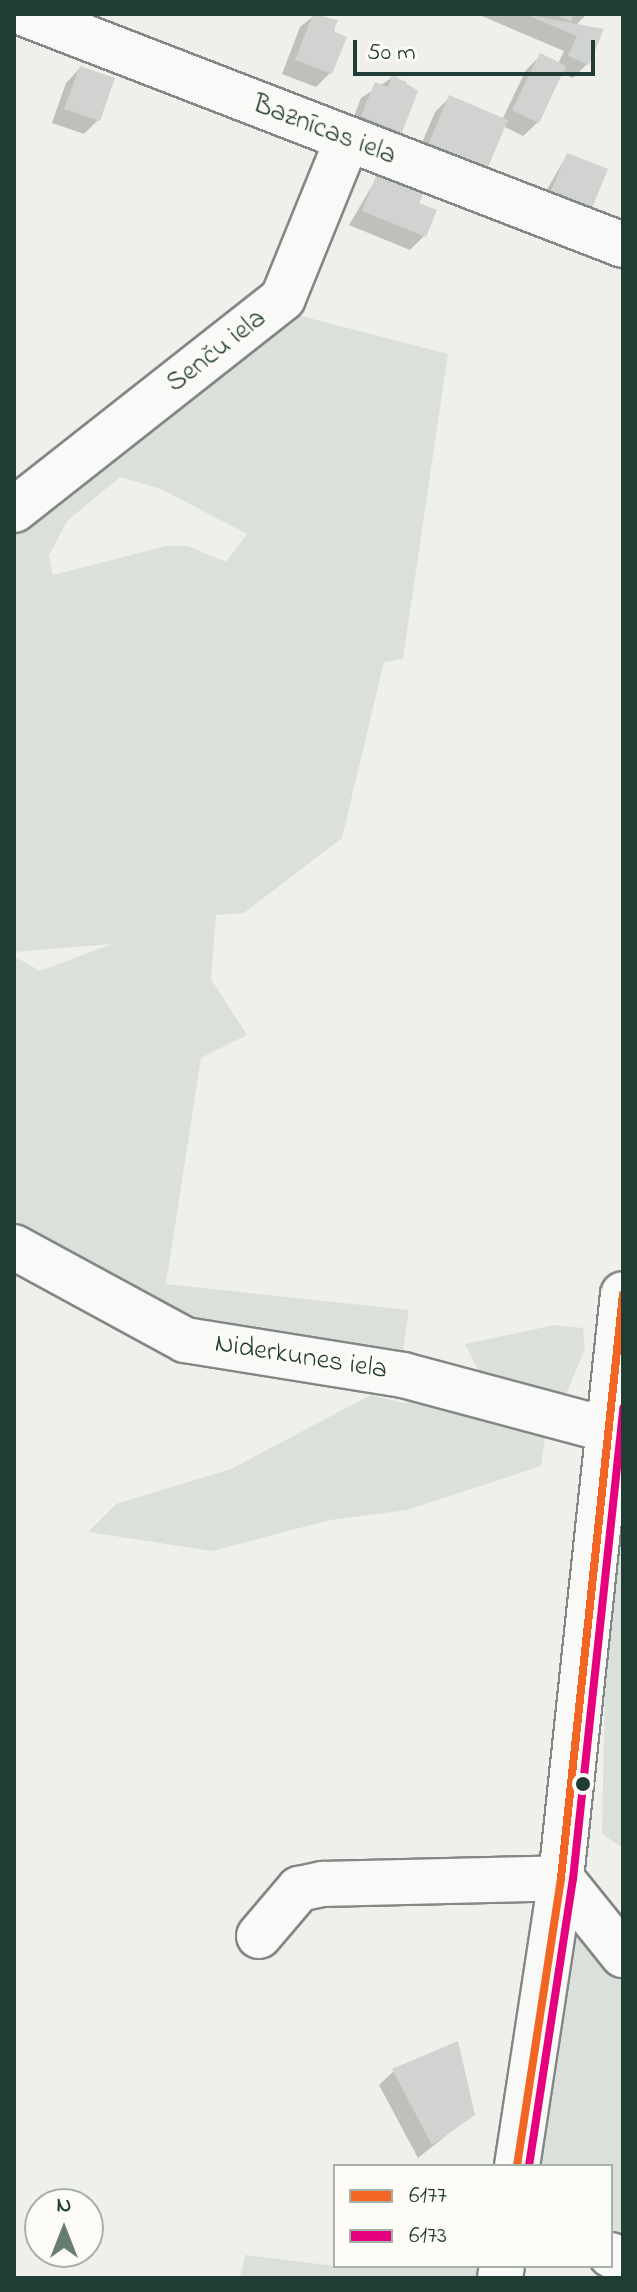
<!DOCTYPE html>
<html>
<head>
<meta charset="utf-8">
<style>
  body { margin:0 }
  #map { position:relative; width:637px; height:2292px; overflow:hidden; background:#eff0ec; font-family:"Indie Flower",sans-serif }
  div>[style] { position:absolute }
  .green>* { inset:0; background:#dce0db }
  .shadow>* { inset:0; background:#0003 }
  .building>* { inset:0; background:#d1d3d0 }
  .roads { filter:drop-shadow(2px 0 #828885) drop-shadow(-2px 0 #828885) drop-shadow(0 2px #828885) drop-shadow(0 -2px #828885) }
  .minor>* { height:44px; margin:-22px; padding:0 22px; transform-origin:22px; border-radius:22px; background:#f9f9f7 }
  .bus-1>* { height:8px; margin:-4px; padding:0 4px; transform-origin:4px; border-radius:4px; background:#f26522 }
  .bus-2>* { height:8px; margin:-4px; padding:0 4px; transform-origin:4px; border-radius:4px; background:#e5007d }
  .dots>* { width:22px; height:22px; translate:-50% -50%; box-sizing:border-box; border:4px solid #fdfcf7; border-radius:50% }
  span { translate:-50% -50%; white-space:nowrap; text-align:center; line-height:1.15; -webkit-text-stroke:6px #fdfcf7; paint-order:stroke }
  .street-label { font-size:28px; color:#1f3d34 }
  .frame { position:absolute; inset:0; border:16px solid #1f3d34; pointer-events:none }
  .legend { position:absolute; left:333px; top:2164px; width:280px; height:104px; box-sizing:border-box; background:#fdfcf7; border:2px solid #a4b0a9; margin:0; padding:10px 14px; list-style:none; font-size:24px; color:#1f3d34 }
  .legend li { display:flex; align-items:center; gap:16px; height:40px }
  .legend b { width:40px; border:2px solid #a4b0a9 }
  .north { position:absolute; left:24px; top:2188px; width:80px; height:80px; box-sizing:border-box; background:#fdfcf7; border:2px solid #a4b0a9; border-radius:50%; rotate:0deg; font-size:22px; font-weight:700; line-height:32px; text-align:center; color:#1f3d34 }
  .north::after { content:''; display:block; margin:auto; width:28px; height:36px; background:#687c74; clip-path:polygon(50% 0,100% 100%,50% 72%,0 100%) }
  .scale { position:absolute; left:353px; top:40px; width:242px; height:36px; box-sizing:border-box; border:4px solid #1f3d34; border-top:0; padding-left:10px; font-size:24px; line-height:28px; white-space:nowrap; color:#1f3d34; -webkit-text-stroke:6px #fdfcf7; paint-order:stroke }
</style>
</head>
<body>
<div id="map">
  <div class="green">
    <i style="clip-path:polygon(evenodd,282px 311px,448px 354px,403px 659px,384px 662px,342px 838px,244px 913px,216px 915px,211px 979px,247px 1035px,201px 1058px,166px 1284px,409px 1310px,401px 1364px,211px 1334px,90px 1277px,14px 1219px,14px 956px,40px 971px,112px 944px,14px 952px,14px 523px,282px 311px,120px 477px,161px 489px,247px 534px,226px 562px,188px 546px,166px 546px,53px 575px,49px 556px,67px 521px,120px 477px)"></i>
    <i style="clip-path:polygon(555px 1325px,583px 1328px,585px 1349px,563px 1402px,551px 1397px,541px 1466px,407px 1510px,330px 1520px,212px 1551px,88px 1532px,116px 1504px,231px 1469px,371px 1395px,404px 1403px,488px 1389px,465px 1344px)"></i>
    <i style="clip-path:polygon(623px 1489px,623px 1848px,602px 1834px,605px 1683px)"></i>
    <i style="clip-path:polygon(587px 1924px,623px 1970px,623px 2249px,611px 2243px,611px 2166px,539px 2166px,568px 1943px)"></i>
    <i style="clip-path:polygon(245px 2255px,335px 2266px,478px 2268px,477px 2278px,240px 2278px)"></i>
  </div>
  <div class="shadow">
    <i style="clip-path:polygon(316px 14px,335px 21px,330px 73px,316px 87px,282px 74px,300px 27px)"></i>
    <i style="clip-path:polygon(477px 14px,587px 14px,573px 28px,601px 30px,587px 64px,573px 78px,561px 73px,538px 122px,523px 136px,503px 126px,472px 180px,416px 157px,435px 112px,449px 98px,502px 120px,526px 70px,540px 56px,558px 64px,564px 51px)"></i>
    <i style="clip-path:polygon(80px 68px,98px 120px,84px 134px,52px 123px,66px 83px)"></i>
    <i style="clip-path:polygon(393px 77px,406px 82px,400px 131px,386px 146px,348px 131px,361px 98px)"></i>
    <i style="clip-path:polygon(567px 155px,591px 207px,577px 221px,538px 205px)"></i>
    <i style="clip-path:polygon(379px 174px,417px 204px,424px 236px,410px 250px,349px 225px)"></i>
    <i style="clip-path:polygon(394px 2071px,473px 2114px,418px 2158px,379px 2085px)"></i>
  </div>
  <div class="building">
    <i style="clip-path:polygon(313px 14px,338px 20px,333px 31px,347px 37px,332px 74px,295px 60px)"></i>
    <i style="clip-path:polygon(524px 14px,604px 29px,589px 65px,568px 56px,577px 36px)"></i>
    <i style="clip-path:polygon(552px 14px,574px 14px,571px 21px)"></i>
    <i style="clip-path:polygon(540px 53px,566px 66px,539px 123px,512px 110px)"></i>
    <i style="clip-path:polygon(80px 66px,115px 78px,100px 121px,64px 109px)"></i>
    <i style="clip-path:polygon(392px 74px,418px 91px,402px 133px,361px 116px,375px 82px,388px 87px)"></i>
    <i style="clip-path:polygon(449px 95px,508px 120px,488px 167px,429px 143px)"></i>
    <i style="clip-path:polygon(567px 153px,608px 169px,592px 208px,551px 191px)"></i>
    <i style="clip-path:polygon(378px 171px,425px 190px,419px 203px,437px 210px,426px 237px,362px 211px)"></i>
    <i style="clip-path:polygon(458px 2041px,475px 2115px,432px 2145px,392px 2069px)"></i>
  </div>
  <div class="roads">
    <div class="minor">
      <i style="left:25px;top:14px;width:641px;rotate:21.12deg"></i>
      <i style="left:14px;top:510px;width:342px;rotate:-38.2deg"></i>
      <i style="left:283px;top:298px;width:170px;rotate:-67.9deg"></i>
      <i style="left:14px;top:1247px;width:195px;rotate:28.5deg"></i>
      <i style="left:185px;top:1340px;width:221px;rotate:9.1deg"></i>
      <i style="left:403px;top:1375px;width:208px;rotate:15deg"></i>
      <i style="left:259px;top:1936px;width:62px;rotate:-49.6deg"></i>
      <i style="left:299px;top:1889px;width:25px;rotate:-12deg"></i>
      <i style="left:323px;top:1884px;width:238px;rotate:-1.4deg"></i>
      <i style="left:561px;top:1878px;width:99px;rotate:51.2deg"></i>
      <i style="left:517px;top:2166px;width:291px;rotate:-81.3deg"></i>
      <i style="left:561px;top:1878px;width:587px;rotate:-83.94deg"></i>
      <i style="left:611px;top:2255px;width:14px;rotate:30deg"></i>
      <i style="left:500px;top:2278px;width:12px;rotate:-81deg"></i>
    </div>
  </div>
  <div class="bus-1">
    <i style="left:517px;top:2166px;width:291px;rotate:-81.3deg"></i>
    <i style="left:561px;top:1878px;width:587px;rotate:-83.94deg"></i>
  </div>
  <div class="bus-2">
    <i style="left:529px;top:2166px;width:290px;rotate:-81.3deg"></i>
    <i style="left:573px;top:1879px;width:474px;rotate:-83.9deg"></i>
  </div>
  <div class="dots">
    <i style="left:583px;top:1784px;background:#1f3d34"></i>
  </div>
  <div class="street-label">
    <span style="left:324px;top:131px;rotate:21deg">Baznīcas iela</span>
    <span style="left:217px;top:352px;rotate:-38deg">Senču iela</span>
    <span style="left:301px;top:1358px;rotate:9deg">Niderkunes iela</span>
  </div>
  <div class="frame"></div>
  <ul class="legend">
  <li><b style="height:10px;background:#f26522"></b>6177</li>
  <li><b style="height:10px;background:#e5007d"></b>6173</li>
  </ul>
  <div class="north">N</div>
  <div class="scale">50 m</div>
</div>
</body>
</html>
